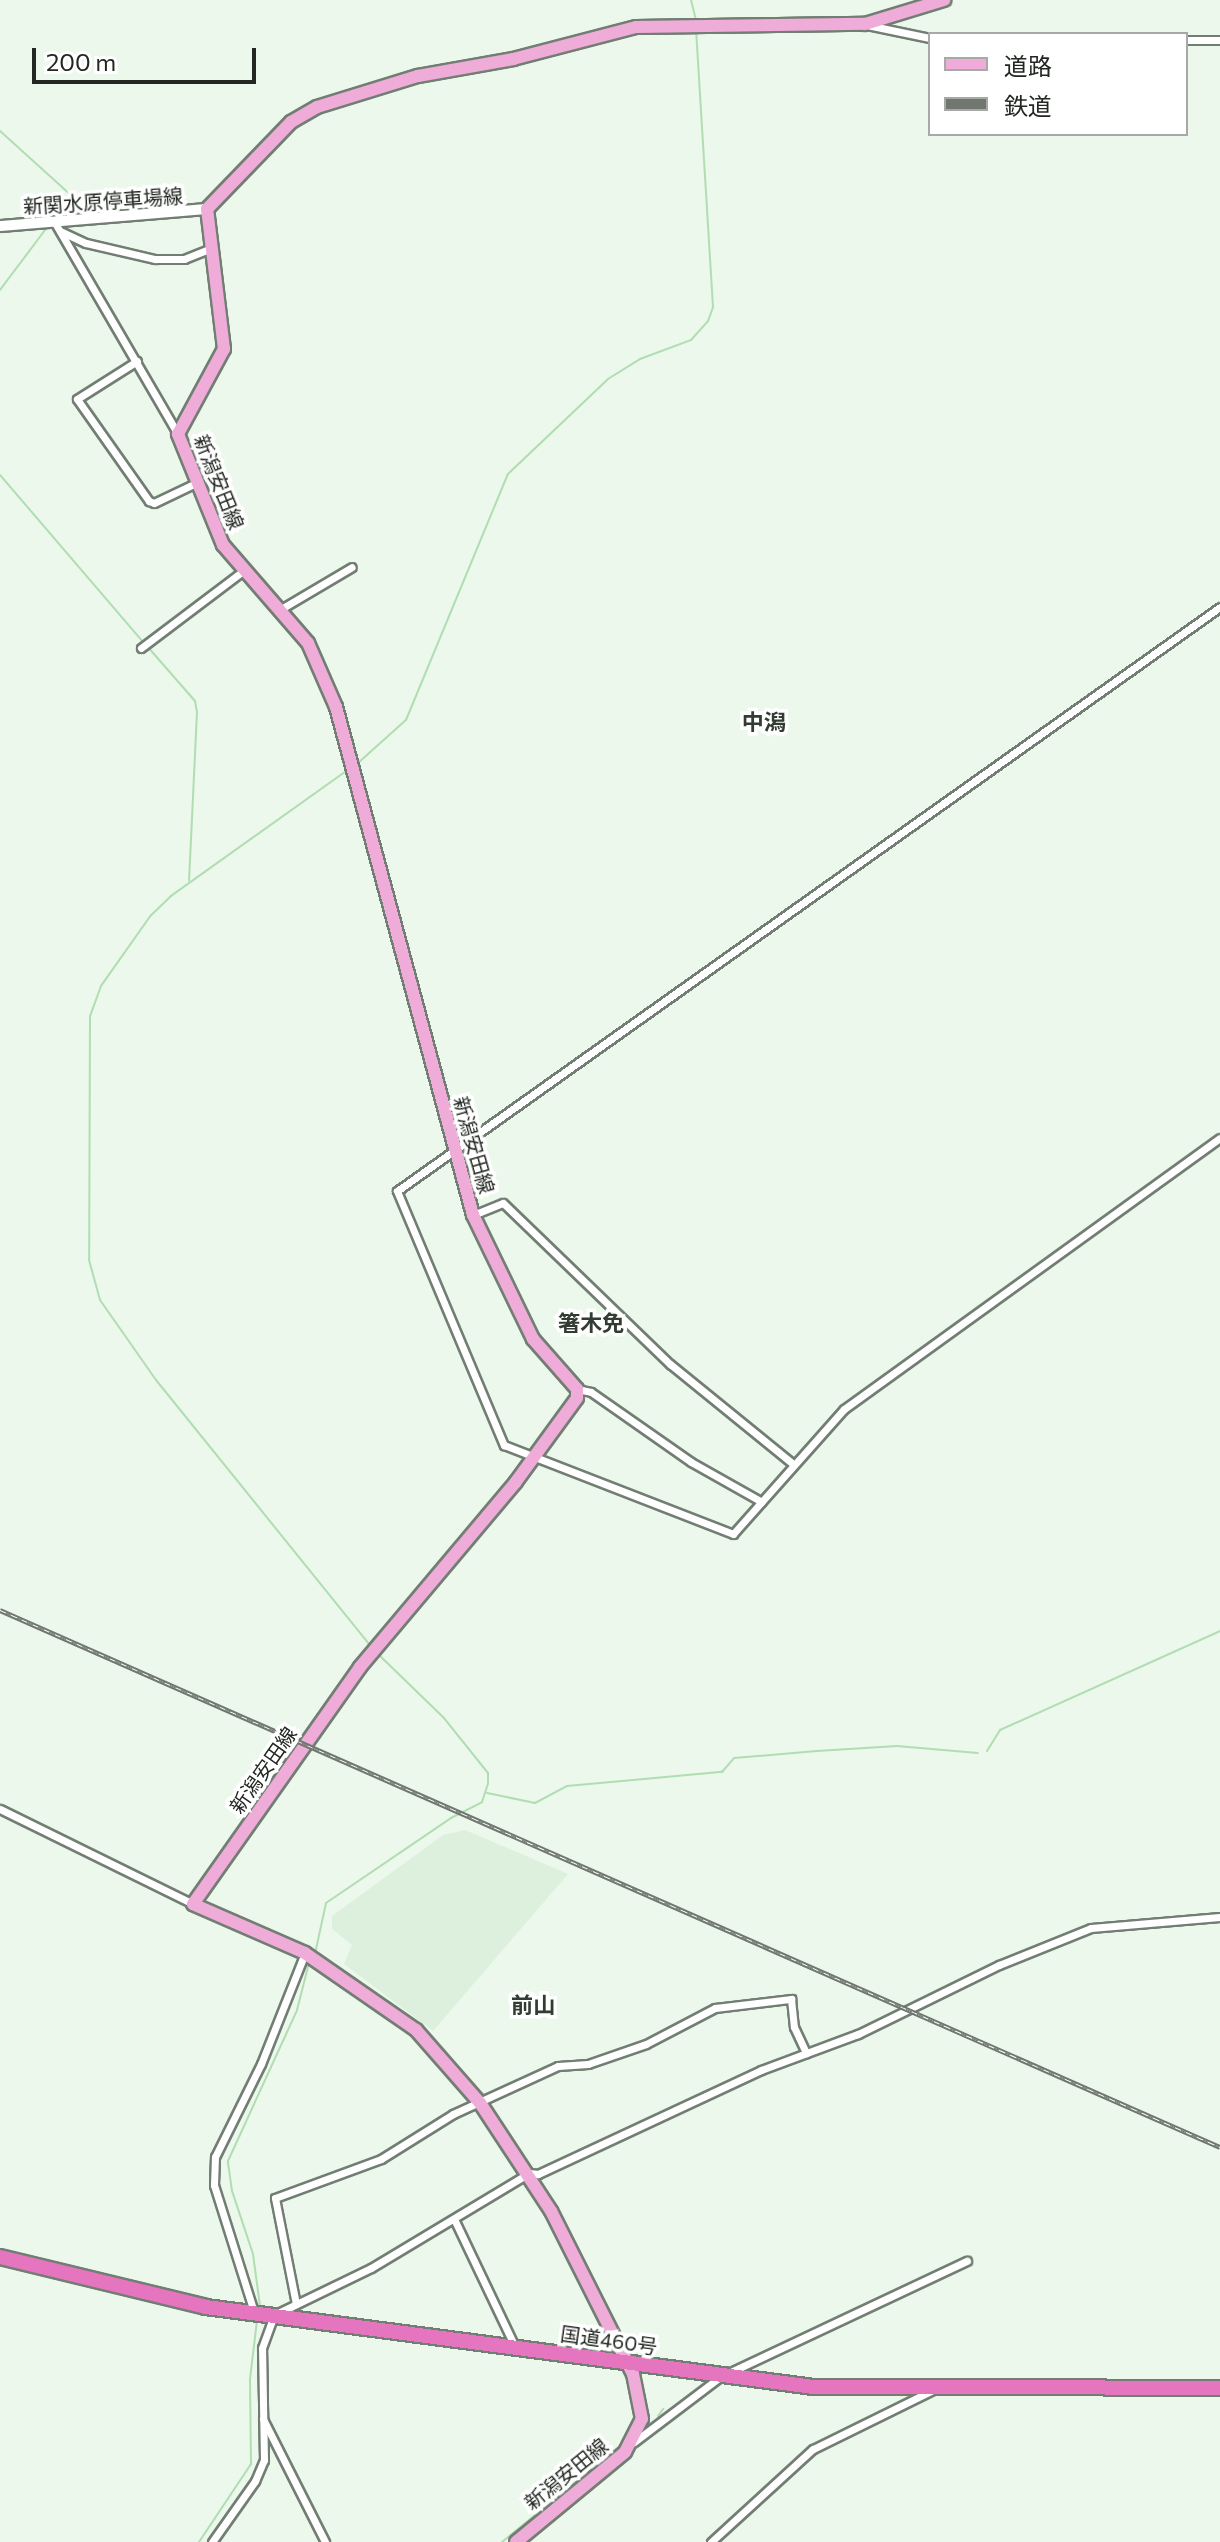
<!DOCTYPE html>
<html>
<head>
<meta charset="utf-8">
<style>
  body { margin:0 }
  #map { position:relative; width:1220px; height:2542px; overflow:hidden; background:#ebf8eb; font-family:Commissioner,"Noto Sans JP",sans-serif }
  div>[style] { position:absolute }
  .built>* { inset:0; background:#ddf0dd }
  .stream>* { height:2px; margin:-1px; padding:0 1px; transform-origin:1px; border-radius:1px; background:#b1ddb2 }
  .roads { filter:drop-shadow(2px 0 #727e73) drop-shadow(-2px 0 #727e73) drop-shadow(0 2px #727e73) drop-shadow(0 -2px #727e73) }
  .street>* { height:7px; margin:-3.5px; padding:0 3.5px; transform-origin:3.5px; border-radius:3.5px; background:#fff }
  .secondary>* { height:10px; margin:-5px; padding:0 5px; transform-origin:5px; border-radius:5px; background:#fff }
  .primary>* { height:12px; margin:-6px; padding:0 6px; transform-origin:6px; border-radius:6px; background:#f0acd9 }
  .highway>* { height:14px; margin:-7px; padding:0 7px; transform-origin:7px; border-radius:7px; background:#e675bf }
  .rail>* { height:5px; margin-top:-2.5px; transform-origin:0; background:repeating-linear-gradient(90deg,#fff 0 6px,#6f776f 0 12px); box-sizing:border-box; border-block:2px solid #6f776f }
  span { translate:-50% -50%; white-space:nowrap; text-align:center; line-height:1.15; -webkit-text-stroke:7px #fff; paint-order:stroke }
  .street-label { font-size:20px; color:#222722 }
  .neighbourhood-label { font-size:22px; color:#323c32; font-weight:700 }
  .legend { position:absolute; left:928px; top:32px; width:260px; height:104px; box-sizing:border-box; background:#fff; border:2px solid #a7a9a7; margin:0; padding:10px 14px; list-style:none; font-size:24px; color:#222722 }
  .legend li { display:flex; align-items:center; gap:16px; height:40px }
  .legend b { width:40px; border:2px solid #a7a9a7 }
  .scale { position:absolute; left:32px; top:48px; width:224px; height:36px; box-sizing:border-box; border:4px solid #222722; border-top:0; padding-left:10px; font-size:24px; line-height:28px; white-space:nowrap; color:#222722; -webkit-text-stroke:6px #fff; paint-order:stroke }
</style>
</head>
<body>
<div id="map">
  <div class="built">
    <i style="clip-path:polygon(465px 1830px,568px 1874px,433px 2031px,344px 1964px,352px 1945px,332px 1929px,332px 1916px,443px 1835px)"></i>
  </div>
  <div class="stream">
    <i style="left:691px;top:0;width:21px;rotate:76deg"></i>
    <i style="left:0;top:131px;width:98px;rotate:42.1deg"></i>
    <i style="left:73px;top:197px;width:22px;rotate:129deg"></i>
    <i style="left:0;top:290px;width:75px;rotate:-53.1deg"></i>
    <i style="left:0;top:475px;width:220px;rotate:49.4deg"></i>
    <i style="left:147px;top:646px;width:73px;rotate:48.9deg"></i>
    <i style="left:195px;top:701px;width:11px;rotate:80deg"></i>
    <i style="left:197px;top:712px;width:169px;rotate:92.7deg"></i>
    <i style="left:358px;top:763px;width:64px;rotate:-41.9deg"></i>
    <i style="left:406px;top:720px;width:266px;rotate:-67.5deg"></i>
    <i style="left:508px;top:474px;width:138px;rotate:-43.5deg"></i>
    <i style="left:608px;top:379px;width:38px;rotate:-32deg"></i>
    <i style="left:640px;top:359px;width:54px;rotate:-20.4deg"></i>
    <i style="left:691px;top:340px;width:25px;rotate:-48deg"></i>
    <i style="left:708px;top:321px;width:15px;rotate:-70deg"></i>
    <i style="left:713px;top:307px;width:278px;rotate:-93.5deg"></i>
    <i style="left:349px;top:769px;width:219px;rotate:144.5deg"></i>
    <i style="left:171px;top:896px;width:28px;rotate:136deg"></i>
    <i style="left:151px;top:915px;width:87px;rotate:125.2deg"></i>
    <i style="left:101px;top:986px;width:32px;rotate:110deg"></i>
    <i style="left:90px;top:1016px;width:244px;rotate:90.2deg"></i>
    <i style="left:89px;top:1260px;width:41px;rotate:74.6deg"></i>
    <i style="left:100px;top:1300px;width:98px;rotate:55deg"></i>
    <i style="left:156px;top:1380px;width:341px;rotate:51.1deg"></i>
    <i style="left:987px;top:1751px;width:25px;rotate:-58deg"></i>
    <i style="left:1000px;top:1730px;width:241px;rotate:-24.2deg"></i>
    <i style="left:487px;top:1793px;width:49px;rotate:11.8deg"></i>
    <i style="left:535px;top:1803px;width:36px;rotate:-28deg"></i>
    <i style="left:567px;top:1786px;width:156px;rotate:-5.2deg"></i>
    <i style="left:722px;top:1772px;width:18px;rotate:-49deg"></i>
    <i style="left:734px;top:1758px;width:83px;rotate:-4.8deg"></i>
    <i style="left:817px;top:1751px;width:80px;rotate:-3.6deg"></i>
    <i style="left:897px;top:1746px;width:81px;rotate:4.9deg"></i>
    <i style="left:315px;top:1954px;width:52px;rotate:-77.8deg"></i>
    <i style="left:326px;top:1903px;width:151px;rotate:-34.2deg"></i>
    <i style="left:451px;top:1818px;width:35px;rotate:-27deg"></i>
    <i style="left:482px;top:1802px;width:20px;rotate:-72deg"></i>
    <i style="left:488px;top:1783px;width:10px;rotate:-90deg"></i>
    <i style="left:488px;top:1773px;width:70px;rotate:-128.7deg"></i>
    <i style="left:444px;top:1718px;width:93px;rotate:-135.9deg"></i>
    <i style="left:260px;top:2306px;width:52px;rotate:-97.7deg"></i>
    <i style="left:253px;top:2254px;width:66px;rotate:-108.4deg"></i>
    <i style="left:232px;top:2191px;width:30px;rotate:-98deg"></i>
    <i style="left:228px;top:2161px;width:166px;rotate:-65.4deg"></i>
    <i style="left:297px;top:2010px;width:49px;rotate:-75.7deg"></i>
    <i style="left:658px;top:2416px;width:9px;rotate:-54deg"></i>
    <i style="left:199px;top:2542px;width:94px;rotate:-56.3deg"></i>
    <i style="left:251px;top:2464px;width:85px;rotate:-90.7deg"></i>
    <i style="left:250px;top:2379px;width:59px;rotate:-83.2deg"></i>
    <i style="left:502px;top:2542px;width:152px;rotate:-39.1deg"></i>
  </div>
  <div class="roads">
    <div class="street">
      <i style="left:867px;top:25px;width:64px;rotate:11.7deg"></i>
      <i style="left:1186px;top:40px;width:34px"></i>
      <i style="left:55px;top:223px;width:244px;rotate:59.8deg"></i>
      <i style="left:62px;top:232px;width:26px;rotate:25deg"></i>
      <i style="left:86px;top:243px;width:71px;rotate:13.1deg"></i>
      <i style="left:155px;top:259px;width:29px"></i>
      <i style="left:184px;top:259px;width:27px;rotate:-22deg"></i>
      <i style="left:137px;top:361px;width:71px;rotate:147.7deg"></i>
      <i style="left:77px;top:399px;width:125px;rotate:54.8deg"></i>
      <i style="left:149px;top:501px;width:5px;rotate:22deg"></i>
      <i style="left:154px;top:503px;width:49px;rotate:-25.5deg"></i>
      <i style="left:1220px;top:607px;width:1009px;rotate:144.64deg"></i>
      <i style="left:397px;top:1191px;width:276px;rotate:67.2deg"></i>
      <i style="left:504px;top:1445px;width:246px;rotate:21.2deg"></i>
      <i style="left:733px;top:1534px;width:167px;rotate:-48.4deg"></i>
      <i style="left:844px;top:1409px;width:463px;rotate:-35.8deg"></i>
      <i style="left:281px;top:609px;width:82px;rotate:-30.6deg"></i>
      <i style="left:141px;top:648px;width:129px;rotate:-37.1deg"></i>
      <i style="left:473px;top:1215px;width:32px;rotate:-22deg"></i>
      <i style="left:503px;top:1203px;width:232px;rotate:44deg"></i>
      <i style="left:670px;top:1364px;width:159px;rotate:39.1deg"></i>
      <i style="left:577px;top:1389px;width:14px;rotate:12deg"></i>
      <i style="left:591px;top:1392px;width:122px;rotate:35deg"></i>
      <i style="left:691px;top:1462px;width:81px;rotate:29.4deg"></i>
      <i style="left:0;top:1809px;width:215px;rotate:26.2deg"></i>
      <i style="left:454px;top:2219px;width:142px;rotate:64.5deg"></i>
      <i style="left:296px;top:2304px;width:108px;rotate:-101.2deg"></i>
      <i style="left:275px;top:2198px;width:113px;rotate:-20.2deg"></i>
      <i style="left:381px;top:2159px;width:85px;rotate:-32deg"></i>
      <i style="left:453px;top:2114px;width:115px;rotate:-24.6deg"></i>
      <i style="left:558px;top:2066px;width:30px;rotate:-4deg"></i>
      <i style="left:588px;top:2064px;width:61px;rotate:-19deg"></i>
      <i style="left:646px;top:2044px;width:78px;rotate:-27.6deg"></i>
      <i style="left:715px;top:2008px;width:77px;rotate:-6.8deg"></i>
      <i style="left:791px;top:1999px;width:28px;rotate:84deg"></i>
      <i style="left:794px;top:2027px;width:29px;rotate:65deg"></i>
      <i style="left:254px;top:2312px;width:133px;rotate:-107.5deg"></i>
      <i style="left:214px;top:2185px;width:28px;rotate:-88deg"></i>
      <i style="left:215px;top:2157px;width:104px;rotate:-63.7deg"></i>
      <i style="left:261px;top:2064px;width:119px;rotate:-68.4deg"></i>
      <i style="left:263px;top:2419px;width:138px;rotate:63.2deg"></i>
      <i style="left:634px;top:2442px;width:108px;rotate:-37.1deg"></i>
      <i style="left:720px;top:2377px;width:273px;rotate:-25.2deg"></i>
      <i style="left:212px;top:2542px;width:75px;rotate:-54.8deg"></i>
      <i style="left:255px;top:2481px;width:23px;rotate:-67deg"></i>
      <i style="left:264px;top:2460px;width:112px;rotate:-91deg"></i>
      <i style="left:262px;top:2348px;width:35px;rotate:-70deg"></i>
      <i style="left:274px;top:2315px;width:108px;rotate:-25.9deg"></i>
      <i style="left:371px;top:2268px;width:184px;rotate:-31deg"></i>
      <i style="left:529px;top:2173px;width:9px;rotate:6deg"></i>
      <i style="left:538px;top:2174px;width:246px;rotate:-25deg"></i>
      <i style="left:761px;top:2070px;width:103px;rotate:-20.4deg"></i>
      <i style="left:858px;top:2034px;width:157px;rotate:-26.1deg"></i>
      <i style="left:999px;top:1965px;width:99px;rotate:-21.9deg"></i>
      <i style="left:1091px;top:1928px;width:129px;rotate:-4.9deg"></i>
      <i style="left:711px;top:2542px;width:138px;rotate:-42.4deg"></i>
      <i style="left:813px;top:2449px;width:131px;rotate:-26.2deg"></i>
    </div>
    <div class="secondary">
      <i style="left:0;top:226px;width:208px;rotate:-4.7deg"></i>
    </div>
    <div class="primary">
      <i style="left:516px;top:2542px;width:141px;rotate:-39.5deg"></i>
      <i style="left:625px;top:2452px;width:37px;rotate:-63deg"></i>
      <i style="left:642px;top:2419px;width:46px;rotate:-101.3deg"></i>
      <i style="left:633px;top:2374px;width:182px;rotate:-116.7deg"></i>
      <i style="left:551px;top:2211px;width:129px;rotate:-123.3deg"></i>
      <i style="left:480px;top:2103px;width:97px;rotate:-131.2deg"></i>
      <i style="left:416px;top:2030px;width:135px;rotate:-145.3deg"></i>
      <i style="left:305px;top:1953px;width:122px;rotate:-156.4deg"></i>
      <i style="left:193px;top:1904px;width:290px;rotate:-54.8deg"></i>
      <i style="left:360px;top:1667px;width:241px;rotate:-49.9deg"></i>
      <i style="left:515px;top:1483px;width:105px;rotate:-53.9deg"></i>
      <i style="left:577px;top:1398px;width:9px;rotate:-90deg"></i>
      <i style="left:577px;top:1389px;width:67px;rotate:-131.3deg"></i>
      <i style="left:533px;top:1339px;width:138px;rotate:-115.8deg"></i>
      <i style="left:473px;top:1215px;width:526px;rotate:-105.09deg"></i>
      <i style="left:336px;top:707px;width:70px;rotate:-113.6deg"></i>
      <i style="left:308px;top:643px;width:130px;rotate:-130.9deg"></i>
      <i style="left:223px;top:545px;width:120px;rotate:-112.1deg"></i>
      <i style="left:178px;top:434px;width:97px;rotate:-61.6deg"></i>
      <i style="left:224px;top:349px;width:141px;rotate:-96.9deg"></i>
      <i style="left:207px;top:209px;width:121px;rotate:-46deg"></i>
      <i style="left:291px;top:122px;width:30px;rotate:-30deg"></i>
      <i style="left:317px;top:107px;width:106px;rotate:-17.1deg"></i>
      <i style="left:418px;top:76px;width:97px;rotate:-10.1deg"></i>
      <i style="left:513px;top:59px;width:127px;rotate:-14.6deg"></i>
      <i style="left:636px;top:27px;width:229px;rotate:-0.8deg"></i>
      <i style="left:865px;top:24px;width:83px;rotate:-16.9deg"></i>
    </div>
    <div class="highway">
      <i style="left:0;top:2257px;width:212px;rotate:13.6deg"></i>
      <i style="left:206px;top:2307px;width:613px;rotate:7.5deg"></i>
      <i style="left:814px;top:2387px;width:406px;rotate:0.1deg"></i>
    </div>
  </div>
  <div class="rail">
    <i style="left:0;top:1610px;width:1333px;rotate:23.76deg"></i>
  </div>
  <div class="street-label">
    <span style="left:103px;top:201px;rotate:-4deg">新関水原停車場線</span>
    <span style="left:219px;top:482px;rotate:68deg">新潟安田線</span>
    <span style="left:474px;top:1145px;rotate:74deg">新潟安田線</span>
    <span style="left:263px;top:1770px;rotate:-55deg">新潟安田線</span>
    <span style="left:609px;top:2340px;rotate:8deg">国道460号</span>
    <span style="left:566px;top:2474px;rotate:-39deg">新潟安田線</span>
  </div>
  <div class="neighbourhood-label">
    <span style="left:764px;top:722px">中潟</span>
    <span style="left:591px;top:1323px">箸木免</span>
    <span style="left:533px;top:2005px">前山</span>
  </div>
  <ul class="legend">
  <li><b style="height:10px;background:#f0acd9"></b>道路</li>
  <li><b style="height:10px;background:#6f776f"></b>鉄道</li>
  </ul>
  <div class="scale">200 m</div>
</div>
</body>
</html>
